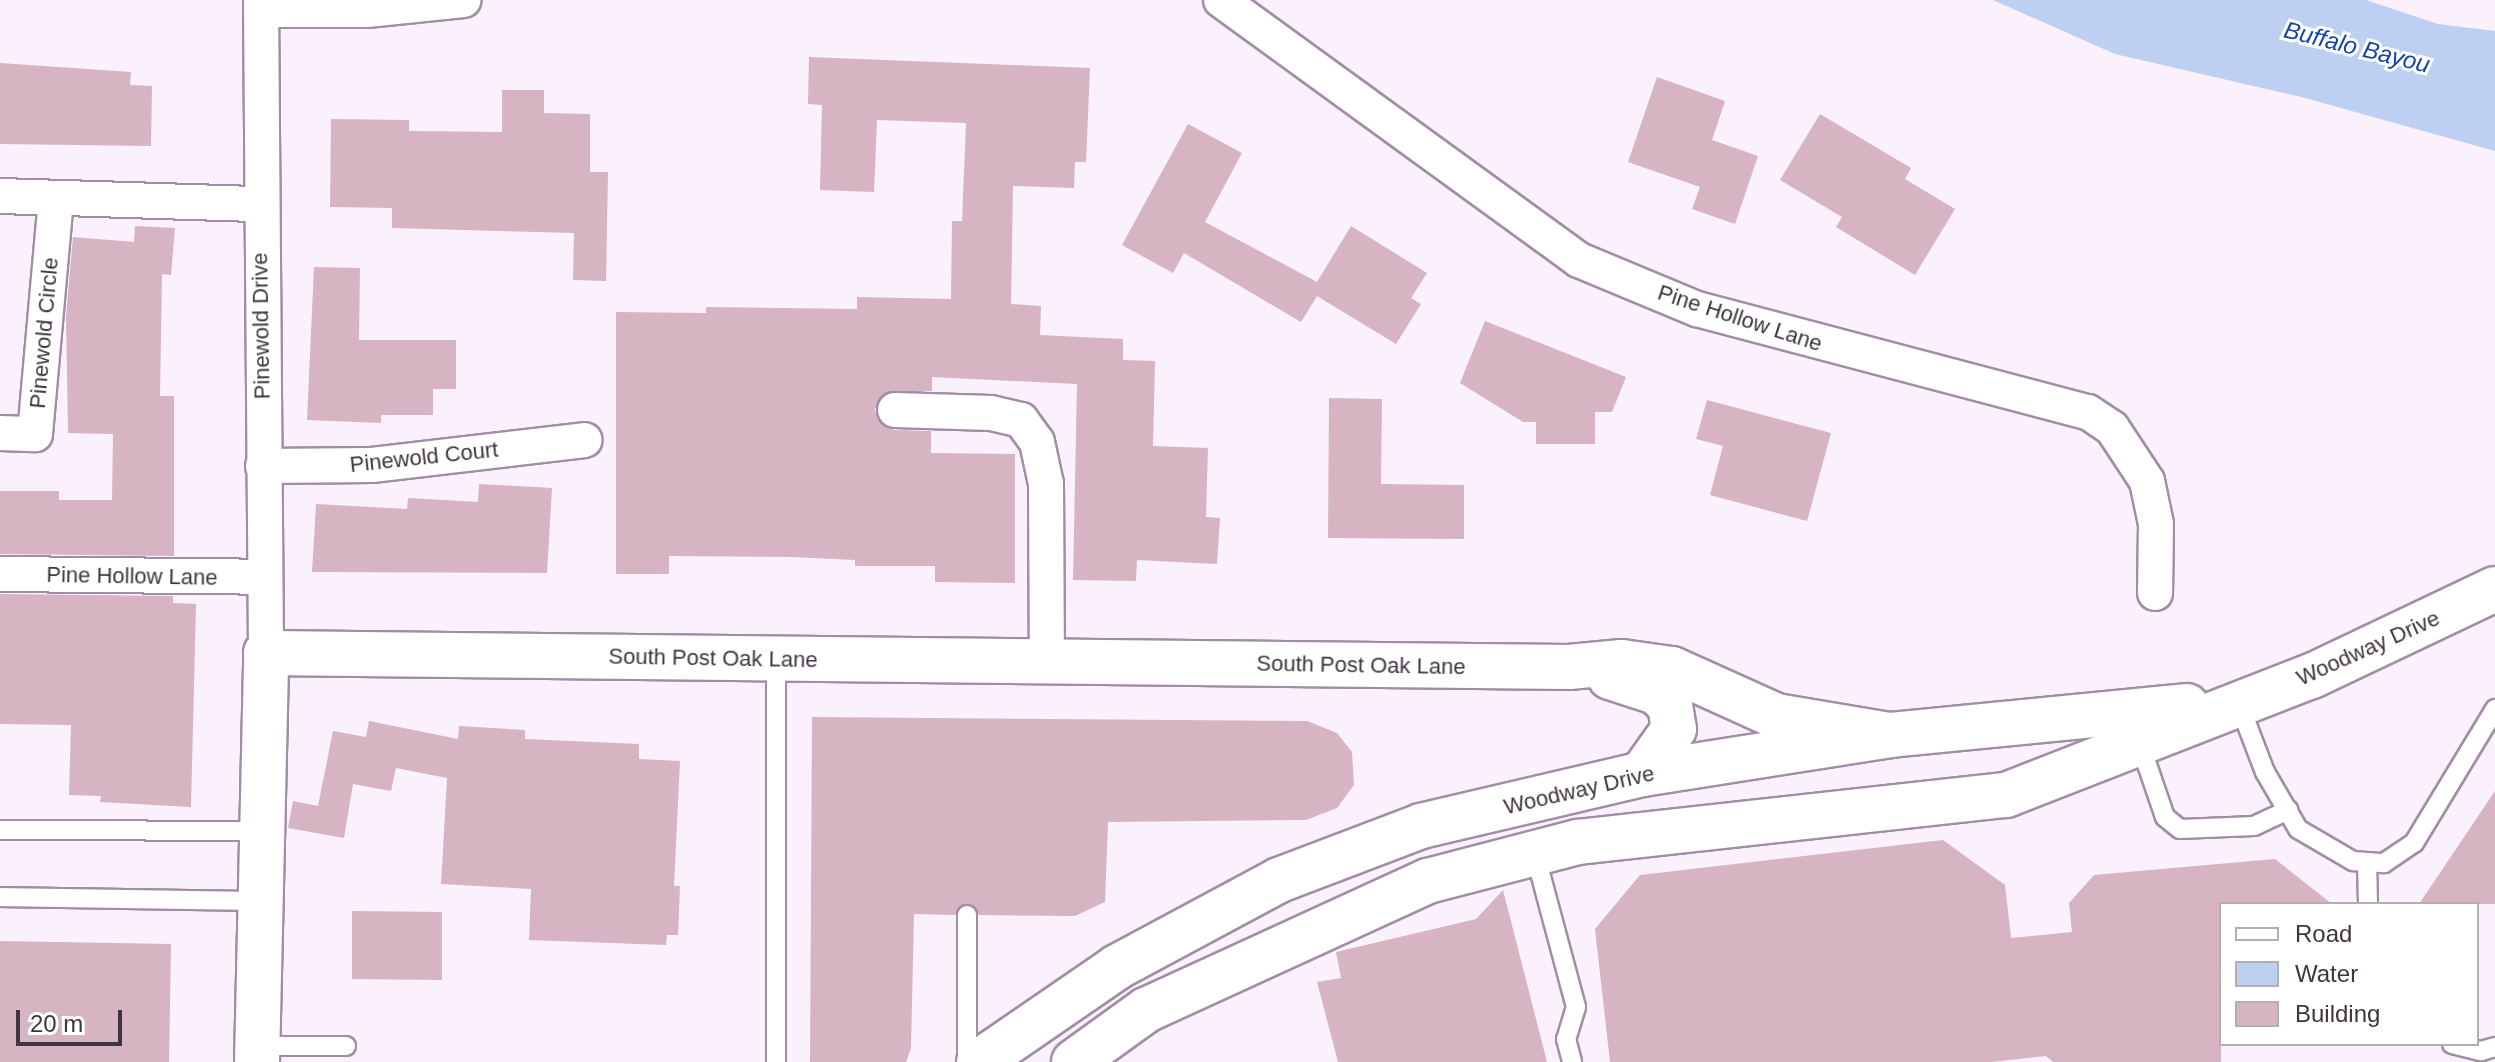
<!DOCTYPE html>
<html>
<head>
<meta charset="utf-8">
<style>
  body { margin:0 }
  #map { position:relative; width:2495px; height:1062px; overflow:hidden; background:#faf1fc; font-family:Helvetica,sans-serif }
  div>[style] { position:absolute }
  .water>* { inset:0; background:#bdd0f2 }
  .building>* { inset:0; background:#d6b4c1 }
  .roads { filter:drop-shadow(2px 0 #a28da6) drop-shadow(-2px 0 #a28da6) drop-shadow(0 2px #a28da6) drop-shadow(0 -2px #a28da6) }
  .lane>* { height:18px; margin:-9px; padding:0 9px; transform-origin:9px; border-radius:9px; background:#fff }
  .street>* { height:34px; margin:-17px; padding:0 17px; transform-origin:17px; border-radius:17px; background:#fff }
  .secondary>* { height:44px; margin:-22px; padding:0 22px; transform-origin:22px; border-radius:22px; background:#fff }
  span { translate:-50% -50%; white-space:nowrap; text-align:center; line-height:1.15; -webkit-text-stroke:6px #fff; paint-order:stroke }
  .street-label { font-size:22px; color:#3e353f }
  .water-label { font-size:24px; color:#1447a2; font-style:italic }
  .legend { position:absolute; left:2219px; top:902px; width:260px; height:144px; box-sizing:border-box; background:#fff; border:2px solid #b2aeb2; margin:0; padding:10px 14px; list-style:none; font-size:24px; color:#3e353f }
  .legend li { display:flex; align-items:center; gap:16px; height:40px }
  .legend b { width:40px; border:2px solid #b2aeb2 }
  .scale { position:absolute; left:16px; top:1010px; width:106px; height:36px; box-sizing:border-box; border:4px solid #3e353f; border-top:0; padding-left:10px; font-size:24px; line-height:28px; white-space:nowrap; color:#3e353f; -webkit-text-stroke:6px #fff; paint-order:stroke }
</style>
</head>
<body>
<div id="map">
  <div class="water">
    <i style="clip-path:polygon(1993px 0,2366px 0,2438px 24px,2495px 31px,2495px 151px,2305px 98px,2115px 54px)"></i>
  </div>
  <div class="building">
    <i style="clip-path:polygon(809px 57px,1090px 68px,1086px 162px,1075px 162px,1074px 188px,1013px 186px,1011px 304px,1041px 306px,1040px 335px,1123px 339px,1123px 360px,1155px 361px,1153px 446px,1208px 448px,1206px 517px,1220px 518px,1217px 564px,1137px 560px,1136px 581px,1073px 580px,1077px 384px,932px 377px,932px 391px,885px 393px,875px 409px,877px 419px,894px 430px,931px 431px,931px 453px,1015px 454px,1015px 583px,935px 582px,935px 566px,855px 566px,855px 560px,792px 557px,669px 556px,669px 574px,616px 574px,616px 312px,706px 313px,706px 307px,857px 309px,857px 297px,951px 299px,952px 221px,962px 221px,966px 123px,877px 120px,874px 192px,820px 190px,822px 105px,808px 104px)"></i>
    <i style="clip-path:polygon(0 63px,131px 72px,130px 85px,152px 86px,151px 146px,0 144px)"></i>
    <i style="clip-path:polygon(1657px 77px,1725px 101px,1712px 140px,1758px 156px,1735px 224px,1692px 209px,1700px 187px,1628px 162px)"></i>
    <i style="clip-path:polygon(502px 90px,544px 90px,544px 113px,590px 114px,590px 172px,608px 172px,606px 281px,573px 280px,574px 233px,392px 228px,392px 208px,330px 207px,331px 119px,409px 120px,409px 131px,502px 132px)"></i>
    <i style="clip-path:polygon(1820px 114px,1911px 168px,1905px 179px,1955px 209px,1915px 275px,1836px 227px,1842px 217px,1780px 180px)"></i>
    <i style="clip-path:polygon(1188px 124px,1242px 153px,1205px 222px,1317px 282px,1351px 226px,1427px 273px,1411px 298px,1421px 304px,1396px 344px,1317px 296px,1301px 322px,1184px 253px,1173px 273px,1122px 245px)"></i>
    <i style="clip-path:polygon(135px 226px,175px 228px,171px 275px,162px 274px,160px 396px,174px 396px,174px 556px,0 554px,0 491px,59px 491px,59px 500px,112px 500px,113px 434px,68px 433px,66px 316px,73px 237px,134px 242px)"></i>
    <i style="clip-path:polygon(314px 267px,360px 268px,359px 340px,456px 340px,456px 389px,433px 389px,433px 415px,381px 415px,381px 423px,307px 420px)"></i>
    <i style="clip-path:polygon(1485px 321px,1626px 377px,1612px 412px,1595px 412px,1595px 444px,1536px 444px,1536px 422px,1523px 422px,1460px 383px)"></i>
    <i style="clip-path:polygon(1329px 398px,1382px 399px,1381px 484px,1464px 485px,1464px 539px,1328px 538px)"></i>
    <i style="clip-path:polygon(1707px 400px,1831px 433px,1807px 521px,1710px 495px,1723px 446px,1696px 439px)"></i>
    <i style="clip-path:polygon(479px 484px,552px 488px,547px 573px,312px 572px,316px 504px,407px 509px,408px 498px,478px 502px)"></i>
    <i style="clip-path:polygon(0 594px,173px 596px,173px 603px,196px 604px,191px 807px,100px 802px,101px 796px,69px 795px,71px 725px,0 724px)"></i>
    <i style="clip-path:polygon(812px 717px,1307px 721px,1337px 733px,1352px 752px,1354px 785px,1337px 808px,1306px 820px,1108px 822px,1105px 902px,1075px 916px,979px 915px,968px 903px,955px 915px,914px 914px,911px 1048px,906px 1062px,810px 1062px)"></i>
    <i style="clip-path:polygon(369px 721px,458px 739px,459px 726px,525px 730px,525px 739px,639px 744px,639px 759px,680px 761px,674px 886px,680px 886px,678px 935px,667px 935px,666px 945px,529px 940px,531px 889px,441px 884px,447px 778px,396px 768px,391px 791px,353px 784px,344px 838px,288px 828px,293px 801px,318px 806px,333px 731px,366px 737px)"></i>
    <i style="clip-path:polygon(2495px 791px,2495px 904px,2419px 904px)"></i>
    <i style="clip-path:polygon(1943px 840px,2005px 885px,2011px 938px,2072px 932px,2069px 903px,2094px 875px,2275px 859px,2332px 904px,2221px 904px,2221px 1062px,2053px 1062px,2046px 1056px,1992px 1062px,1610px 1062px,1595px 929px,1640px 875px)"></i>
    <i style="clip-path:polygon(1503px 890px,1547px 1062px,1338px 1062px,1317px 982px,1341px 978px,1336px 952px,1476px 919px)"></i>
    <i style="clip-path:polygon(352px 911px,442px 912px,442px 980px,352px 979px)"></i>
    <i style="clip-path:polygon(0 941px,171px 944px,169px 1062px,0 1062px)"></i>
  </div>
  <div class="roads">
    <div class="lane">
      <i style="left:2239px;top:704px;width:73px;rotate:69.1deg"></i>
      <i style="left:2265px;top:772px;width:66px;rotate:59.9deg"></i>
      <i style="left:2298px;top:829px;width:64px;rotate:30.2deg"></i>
      <i style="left:2353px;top:861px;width:31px;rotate:4deg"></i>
      <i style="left:2384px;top:863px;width:36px;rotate:-34deg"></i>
      <i style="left:2414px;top:843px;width:157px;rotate:-58.8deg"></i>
      <i style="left:2140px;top:744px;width:77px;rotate:71.1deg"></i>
      <i style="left:2165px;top:817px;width:19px;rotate:39deg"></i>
      <i style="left:2180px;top:829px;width:74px;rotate:-2.3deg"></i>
      <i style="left:2254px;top:826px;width:38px;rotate:-25deg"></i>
      <i style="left:0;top:830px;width:262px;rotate:0.2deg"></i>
      <i style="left:1535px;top:854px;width:158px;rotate:75deg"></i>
      <i style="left:1576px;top:1007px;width:34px;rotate:107deg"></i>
      <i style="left:1566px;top:1039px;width:24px;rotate:75deg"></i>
      <i style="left:2367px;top:862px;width:42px;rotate:88.6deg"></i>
      <i style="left:0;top:897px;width:261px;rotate:0.9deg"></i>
      <i style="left:2452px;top:1044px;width:30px;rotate:14deg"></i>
      <i style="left:2481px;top:1051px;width:15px;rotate:-16deg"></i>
      <i style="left:257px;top:1046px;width:89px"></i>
      <i style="left:776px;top:1062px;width:404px;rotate:-90deg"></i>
      <i style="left:967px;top:1062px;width:147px;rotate:-90deg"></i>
    </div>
    <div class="street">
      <i style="left:261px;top:0;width:653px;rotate:89.56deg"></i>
      <i style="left:1221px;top:0;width:442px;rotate:36deg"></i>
      <i style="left:1579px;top:260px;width:128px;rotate:22.6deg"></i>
      <i style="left:1697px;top:309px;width:404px;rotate:14.8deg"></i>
      <i style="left:2088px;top:412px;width:29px;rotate:34deg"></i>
      <i style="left:2112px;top:428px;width:64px;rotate:56.6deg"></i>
      <i style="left:2147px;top:481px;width:44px;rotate:78.2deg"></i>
      <i style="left:2156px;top:524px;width:69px;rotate:90.8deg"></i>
      <i style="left:261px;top:10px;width:106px"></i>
      <i style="left:367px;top:10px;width:97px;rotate:-5.9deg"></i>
      <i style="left:0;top:196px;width:260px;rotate:1.8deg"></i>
      <i style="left:895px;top:410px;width:96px;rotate:1.8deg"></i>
      <i style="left:991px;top:413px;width:31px;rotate:13deg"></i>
      <i style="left:1021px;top:420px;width:27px;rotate:54deg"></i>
      <i style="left:1037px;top:442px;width:43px;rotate:77.9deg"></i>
      <i style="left:1046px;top:484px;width:177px;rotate:89.7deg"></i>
      <i style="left:0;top:433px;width:35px;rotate:2deg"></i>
      <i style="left:35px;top:434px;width:237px;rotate:-84.9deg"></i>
      <i style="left:263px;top:466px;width:109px;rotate:-0.5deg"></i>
      <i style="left:372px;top:465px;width:214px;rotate:-6.7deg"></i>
      <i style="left:0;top:574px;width:265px;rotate:0.6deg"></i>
    </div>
    <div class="secondary">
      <i style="left:1610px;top:677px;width:48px;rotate:18.1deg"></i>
      <i style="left:1656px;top:692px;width:19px;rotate:43deg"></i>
      <i style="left:1670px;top:705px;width:24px;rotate:81deg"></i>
      <i style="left:1674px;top:729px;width:55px;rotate:125.4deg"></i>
      <i style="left:257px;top:1062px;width:409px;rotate:-88.7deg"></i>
      <i style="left:266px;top:653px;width:1303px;rotate:0.62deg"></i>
      <i style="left:1569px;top:667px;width:53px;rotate:-5.4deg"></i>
      <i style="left:1622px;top:662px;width:50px;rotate:8deg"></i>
      <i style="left:1672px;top:669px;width:114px;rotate:24.3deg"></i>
      <i style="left:1776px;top:716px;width:116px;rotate:9.5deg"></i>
      <i style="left:979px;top:1062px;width:168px;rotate:-34.5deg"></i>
      <i style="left:1117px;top:967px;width:184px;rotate:-28.2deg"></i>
      <i style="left:1279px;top:880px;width:152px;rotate:-20.8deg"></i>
      <i style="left:1421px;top:826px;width:227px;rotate:-13.2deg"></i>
      <i style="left:1642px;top:774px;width:251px;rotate:-8.9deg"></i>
      <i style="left:1890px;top:735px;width:298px;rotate:-5.6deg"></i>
      <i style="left:1074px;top:1062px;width:89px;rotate:-35.8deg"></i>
      <i style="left:1146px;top:1010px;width:310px;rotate:-24.6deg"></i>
      <i style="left:1428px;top:881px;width:155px;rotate:-14.6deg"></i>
      <i style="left:1578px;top:842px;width:431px;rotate:-6.3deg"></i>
      <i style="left:2006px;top:795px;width:328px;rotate:-21.3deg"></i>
      <i style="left:2312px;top:676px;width:203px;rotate:-25.4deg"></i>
    </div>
  </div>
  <div class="street-label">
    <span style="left:1740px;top:318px;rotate:18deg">Pine Hollow Lane</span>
    <span style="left:261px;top:326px;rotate:-91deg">Pinewold Drive</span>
    <span style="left:44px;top:333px;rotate:-85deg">Pinewold Circle</span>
    <span style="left:424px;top:457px;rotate:-6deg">Pinewold Court</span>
    <span style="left:132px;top:576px;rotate:1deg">Pine Hollow Lane</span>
    <span style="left:2368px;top:648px;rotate:-24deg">Woodway Drive</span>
    <span style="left:713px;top:658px;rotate:1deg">South Post Oak Lane</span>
    <span style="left:1361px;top:665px;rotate:1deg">South Post Oak Lane</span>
    <span style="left:1579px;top:790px;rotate:-13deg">Woodway Drive</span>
  </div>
  <div class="water-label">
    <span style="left:2357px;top:47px;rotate:14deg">Buffalo Bayou</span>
  </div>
  <ul class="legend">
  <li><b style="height:10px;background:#fff"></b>Road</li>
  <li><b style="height:22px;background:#bdd0f2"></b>Water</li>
  <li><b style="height:22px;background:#d6b4c1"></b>Building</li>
  </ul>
  <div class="scale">20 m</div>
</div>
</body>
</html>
